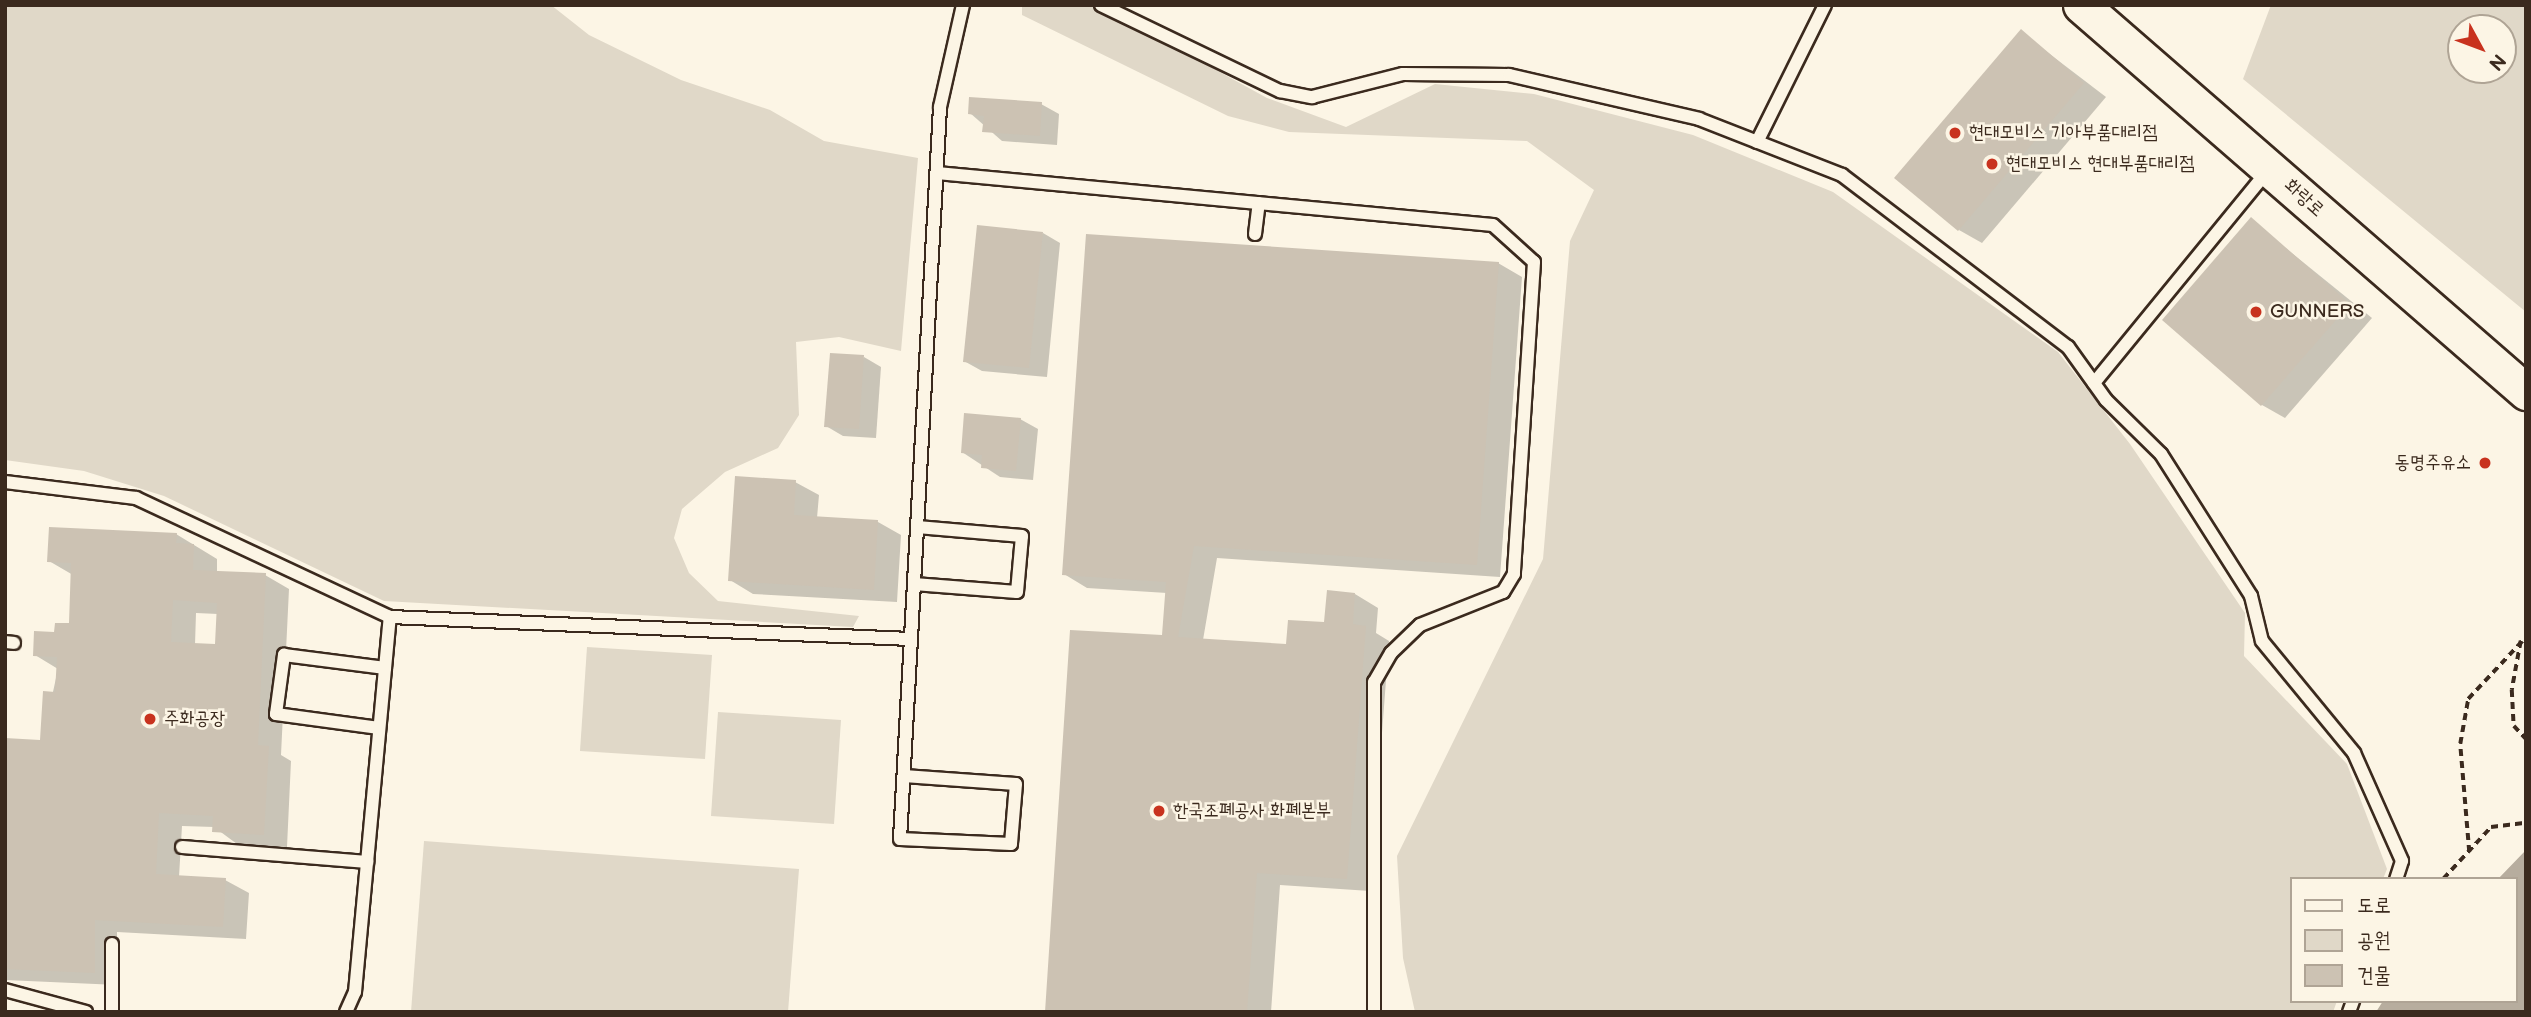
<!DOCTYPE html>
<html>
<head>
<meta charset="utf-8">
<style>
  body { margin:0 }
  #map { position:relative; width:2531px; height:1017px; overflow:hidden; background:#fcf5e5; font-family:"Balsamiq Sans","Poor Story",sans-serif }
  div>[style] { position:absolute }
  .green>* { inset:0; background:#e0d8c8 }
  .water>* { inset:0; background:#b7ad9e }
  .shadow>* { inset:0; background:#0003 }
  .building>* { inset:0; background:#ccc2b3 }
  .path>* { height:3.5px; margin-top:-1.75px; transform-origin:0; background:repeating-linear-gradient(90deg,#3b2a1e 0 7px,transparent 0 12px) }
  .roads { filter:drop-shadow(2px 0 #3b2a1e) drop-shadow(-2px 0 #3b2a1e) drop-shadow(0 2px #3b2a1e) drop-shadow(0 -2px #3b2a1e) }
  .lane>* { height:12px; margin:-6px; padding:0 6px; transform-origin:6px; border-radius:6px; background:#fcf5e5 }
  .secondary>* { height:35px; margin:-17.5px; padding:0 17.5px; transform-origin:17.5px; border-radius:17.5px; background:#fcf5e5 }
  .dots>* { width:19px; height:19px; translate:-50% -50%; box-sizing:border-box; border:4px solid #fcf5e5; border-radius:50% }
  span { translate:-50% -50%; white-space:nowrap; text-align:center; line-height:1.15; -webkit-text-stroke:5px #fcf5e5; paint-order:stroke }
  .poi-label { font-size:19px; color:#3b2a1e }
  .left { translate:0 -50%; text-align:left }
  .right { translate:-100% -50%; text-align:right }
  .street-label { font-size:19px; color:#3b2a1e }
  .frame { position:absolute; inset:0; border:7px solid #3b2a1e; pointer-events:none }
  .legend { position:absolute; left:2290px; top:877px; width:228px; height:126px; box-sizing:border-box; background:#fcf5e5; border:2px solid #afa495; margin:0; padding:9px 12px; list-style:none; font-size:21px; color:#3b2a1e }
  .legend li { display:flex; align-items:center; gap:14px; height:35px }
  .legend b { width:35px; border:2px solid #afa495 }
  .north { position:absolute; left:2447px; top:14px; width:70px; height:70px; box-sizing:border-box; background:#fcf5e5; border:2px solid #afa495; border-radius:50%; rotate:131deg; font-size:19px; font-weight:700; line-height:28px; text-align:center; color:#3b2a1e }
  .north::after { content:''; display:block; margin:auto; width:24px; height:32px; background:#c8321e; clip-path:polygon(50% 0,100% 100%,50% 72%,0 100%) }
</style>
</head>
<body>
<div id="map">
  <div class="green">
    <i style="clip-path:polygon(5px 5px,551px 5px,589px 35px,681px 80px,770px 110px,824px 141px,918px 158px,901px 351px,839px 337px,796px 342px,799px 415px,778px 448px,725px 472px,682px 509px,674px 538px,689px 573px,718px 601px,859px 616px,853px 627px,384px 601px,164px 496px,84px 471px,5px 460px)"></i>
    <i style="clip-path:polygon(1022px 5px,1098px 5px,1267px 98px,1346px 127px,1435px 84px,1534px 94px,1693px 135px,1833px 192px,2058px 352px,2130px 444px,2245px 613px,2244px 656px,2347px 764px,2387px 869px,2383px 879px,2291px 879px,2291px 1001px,2337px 1001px,2333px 1012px,1415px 1012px,1403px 958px,1397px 856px,1543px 559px,1570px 241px,1594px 190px,1527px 141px,1289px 132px,1228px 116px,1022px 15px)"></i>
    <i style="clip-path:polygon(evenodd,2271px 5px,2526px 5px,2526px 312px,2243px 79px,2271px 5px,2461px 28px,2503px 28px,2503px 70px,2461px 70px,2461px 28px)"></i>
    <i style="clip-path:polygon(587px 647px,712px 655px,705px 759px,580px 751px)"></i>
    <i style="clip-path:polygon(718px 712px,841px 720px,834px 824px,711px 816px)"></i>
    <i style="clip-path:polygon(424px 841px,799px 869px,788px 1012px,411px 1012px)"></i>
  </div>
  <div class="water">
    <i style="clip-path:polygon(2526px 850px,2526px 1012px,2376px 1012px,2383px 1001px,2515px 1001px,2515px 879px,2498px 879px)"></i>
  </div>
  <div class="shadow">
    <i style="clip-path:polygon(2021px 32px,2106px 97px,1982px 243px,1959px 230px)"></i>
    <i style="clip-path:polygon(1041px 104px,1059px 114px,1057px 145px,1002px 141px,970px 113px)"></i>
    <i style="clip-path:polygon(2251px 220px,2372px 318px,2285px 418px,2262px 405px)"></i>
    <i style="clip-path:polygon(1043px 233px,1060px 243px,1047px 377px,982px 371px,964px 361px)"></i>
    <i style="clip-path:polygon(1498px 263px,1522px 277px,1500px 577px,1217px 558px,1203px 640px,1288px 646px,1326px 624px,1355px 594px,1378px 608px,1376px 633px,1389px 641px,1370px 891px,1280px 885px,1271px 1012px,1047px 1012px,1163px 637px,1167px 593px,1087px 588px,1064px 574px)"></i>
    <i style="clip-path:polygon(864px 357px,881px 367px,876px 438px,843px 436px,826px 426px)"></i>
    <i style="clip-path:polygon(1020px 419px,1038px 429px,1033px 480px,1000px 477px,962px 452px)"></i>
    <i style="clip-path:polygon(795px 482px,819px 495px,817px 518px,878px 522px,901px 535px,897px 602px,753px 594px,730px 580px)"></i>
    <i style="clip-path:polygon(evenodd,176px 534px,217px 559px,217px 573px,265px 575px,289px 589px,281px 755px,291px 761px,287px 847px,237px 844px,214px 827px,182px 826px,179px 877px,225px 880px,249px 893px,246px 939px,117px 932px,118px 985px,5px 980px,5px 740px,42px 742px,58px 669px,35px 655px,71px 625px,73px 575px,49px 561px,176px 534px,196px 613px,218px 614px,216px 646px,195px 645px,196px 613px)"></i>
  </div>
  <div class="building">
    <i style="clip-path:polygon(2021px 29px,2084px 83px,1958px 231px,1894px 178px)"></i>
    <i style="clip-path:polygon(969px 97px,1042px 102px,1040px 136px,982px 132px,984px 116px,968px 114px)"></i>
    <i style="clip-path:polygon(2251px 217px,2350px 304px,2261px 406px,2162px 320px)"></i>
    <i style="clip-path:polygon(977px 225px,1043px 232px,1029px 368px,963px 362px)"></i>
    <i style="clip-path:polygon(1086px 234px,1499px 262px,1477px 565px,1194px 546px,1178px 637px,1286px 644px,1288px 620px,1324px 622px,1327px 590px,1355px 593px,1353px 624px,1366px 626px,1347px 879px,1257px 873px,1247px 1012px,1045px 1012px,1070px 630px,1162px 635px,1166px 582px,1062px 575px)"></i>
    <i style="clip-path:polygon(830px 353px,864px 355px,859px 429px,824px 427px)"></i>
    <i style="clip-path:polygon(964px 413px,1021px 418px,1016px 471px,981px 468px,982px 455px,961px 453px)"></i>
    <i style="clip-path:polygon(735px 476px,796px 480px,794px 515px,878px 520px,874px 590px,728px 581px)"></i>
    <i style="clip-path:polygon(evenodd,49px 527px,177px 533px,176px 543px,194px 544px,193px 570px,266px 573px,258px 745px,269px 746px,264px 835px,212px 832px,213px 816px,159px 813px,156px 874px,226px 878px,223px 927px,95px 920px,95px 973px,5px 969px,5px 738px,40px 740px,43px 691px,55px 692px,57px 657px,33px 656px,34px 631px,54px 632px,55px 623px,69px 623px,71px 563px,47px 562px,49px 527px,173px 600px,217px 603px,215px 644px,171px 642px,173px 600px)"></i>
  </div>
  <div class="path">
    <i style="left:2521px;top:641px;width:50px;rotate:100.4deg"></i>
    <i style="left:2512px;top:690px;width:36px;rotate:87deg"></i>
    <i style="left:2514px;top:726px;width:18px;rotate:47deg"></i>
    <i style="left:2469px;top:852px;width:108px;rotate:-94.8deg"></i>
    <i style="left:2460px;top:744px;width:46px;rotate:-79.9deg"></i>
    <i style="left:2468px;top:699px;width:85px;rotate:-46.9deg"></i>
    <i style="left:2443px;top:879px;width:71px;rotate:-47.3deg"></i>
    <i style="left:2491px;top:827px;width:35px;rotate:-7deg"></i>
  </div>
  <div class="roads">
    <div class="lane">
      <i style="left:1101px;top:5px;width:199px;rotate:25.7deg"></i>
      <i style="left:1280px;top:91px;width:33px;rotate:11deg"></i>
      <i style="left:1312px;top:97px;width:94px;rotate:-14.2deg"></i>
      <i style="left:1403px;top:74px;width:106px;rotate:0.5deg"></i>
      <i style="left:1509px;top:75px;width:195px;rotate:13deg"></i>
      <i style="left:1699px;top:119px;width:154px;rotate:21.4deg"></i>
      <i style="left:1842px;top:175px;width:284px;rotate:37.3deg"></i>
      <i style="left:2068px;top:347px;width:65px;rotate:54.4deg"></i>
      <i style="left:2106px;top:400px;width:77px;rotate:44.5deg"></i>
      <i style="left:2161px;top:454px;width:168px;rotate:57.6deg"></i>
      <i style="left:2251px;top:596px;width:46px;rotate:76.3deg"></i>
      <i style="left:2262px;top:641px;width:145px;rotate:50.6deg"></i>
      <i style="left:2354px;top:753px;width:118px;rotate:66deg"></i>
      <i style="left:2402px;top:861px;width:19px;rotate:108deg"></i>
      <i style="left:1757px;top:142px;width:153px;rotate:-63.6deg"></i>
      <i style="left:937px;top:173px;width:558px;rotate:5.34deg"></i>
      <i style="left:1493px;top:225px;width:55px;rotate:42.1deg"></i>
      <i style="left:1534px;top:262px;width:313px;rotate:93.7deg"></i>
      <i style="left:1514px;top:574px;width:21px;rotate:121deg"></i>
      <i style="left:1503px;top:592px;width:89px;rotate:158.3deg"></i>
      <i style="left:1420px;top:625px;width:40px;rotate:136deg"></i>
      <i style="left:1391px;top:653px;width:34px;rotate:120deg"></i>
      <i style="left:1374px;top:682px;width:330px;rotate:90deg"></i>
      <i style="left:1255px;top:234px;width:31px;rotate:-83deg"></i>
      <i style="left:2094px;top:383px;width:276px;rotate:-50.7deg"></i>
      <i style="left:5px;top:482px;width:132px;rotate:7deg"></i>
      <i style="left:136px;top:498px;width:280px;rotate:25.1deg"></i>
      <i style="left:390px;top:617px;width:521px;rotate:2.42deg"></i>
      <i style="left:914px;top:584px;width:103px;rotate:4.4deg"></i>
      <i style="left:1017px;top:592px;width:56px;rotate:-84.9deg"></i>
      <i style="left:1022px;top:536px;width:105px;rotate:-175.1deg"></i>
      <i style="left:5px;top:642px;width:9px;rotate:6deg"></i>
      <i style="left:379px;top:728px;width:104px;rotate:-172.3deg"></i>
      <i style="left:276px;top:714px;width:60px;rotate:-82.3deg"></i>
      <i style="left:284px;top:655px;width:102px;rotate:7.3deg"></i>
      <i style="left:904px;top:776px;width:112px;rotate:4.1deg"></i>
      <i style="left:1016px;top:784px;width:60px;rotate:94.8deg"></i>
      <i style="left:1011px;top:844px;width:111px;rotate:-177.4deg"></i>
      <i style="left:900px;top:839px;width:733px;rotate:-86.87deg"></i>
      <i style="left:940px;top:107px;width:105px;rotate:-77.3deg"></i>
      <i style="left:182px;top:847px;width:186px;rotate:4.6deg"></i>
      <i style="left:112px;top:944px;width:68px;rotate:90deg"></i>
      <i style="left:5px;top:990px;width:84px;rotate:15.2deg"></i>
      <i style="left:346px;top:1012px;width:22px;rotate:-66deg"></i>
      <i style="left:355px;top:992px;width:377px;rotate:-84.7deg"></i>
      <i style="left:2349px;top:1012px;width:12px;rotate:-70deg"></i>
    </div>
    <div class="secondary">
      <i style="left:2081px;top:5px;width:590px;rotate:41.01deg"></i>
    </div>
  </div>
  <div class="dots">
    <i style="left:1955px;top:133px;background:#c8321e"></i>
    <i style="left:1992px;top:164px;background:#c8321e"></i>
    <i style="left:2256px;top:312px;background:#c8321e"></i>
    <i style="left:2485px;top:463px;background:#c8321e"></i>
    <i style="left:150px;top:719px;background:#c8321e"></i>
    <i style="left:1159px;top:811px;background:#c8321e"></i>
  </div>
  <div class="poi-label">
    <span class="left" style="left:1969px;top:133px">현대모비스 기아부품대리점</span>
    <span class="left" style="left:2006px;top:164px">현대모비스 현대부품대리점</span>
    <span class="left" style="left:2270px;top:312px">GUNNERS</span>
    <span class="right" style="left:2471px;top:463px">동명주유소</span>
    <span class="left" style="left:164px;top:719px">주화공장</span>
    <span class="left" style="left:1173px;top:811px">한국조폐공사 화폐본부</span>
  </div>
  <div class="street-label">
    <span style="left:2304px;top:198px;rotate:42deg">화랑로</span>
  </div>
  <div class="frame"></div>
  <ul class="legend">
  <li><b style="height:9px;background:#fcf5e5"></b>도로</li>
  <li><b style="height:19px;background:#e0d8c8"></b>공원</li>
  <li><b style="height:19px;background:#ccc2b3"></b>건물</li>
  </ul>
  <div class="north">N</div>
</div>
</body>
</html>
